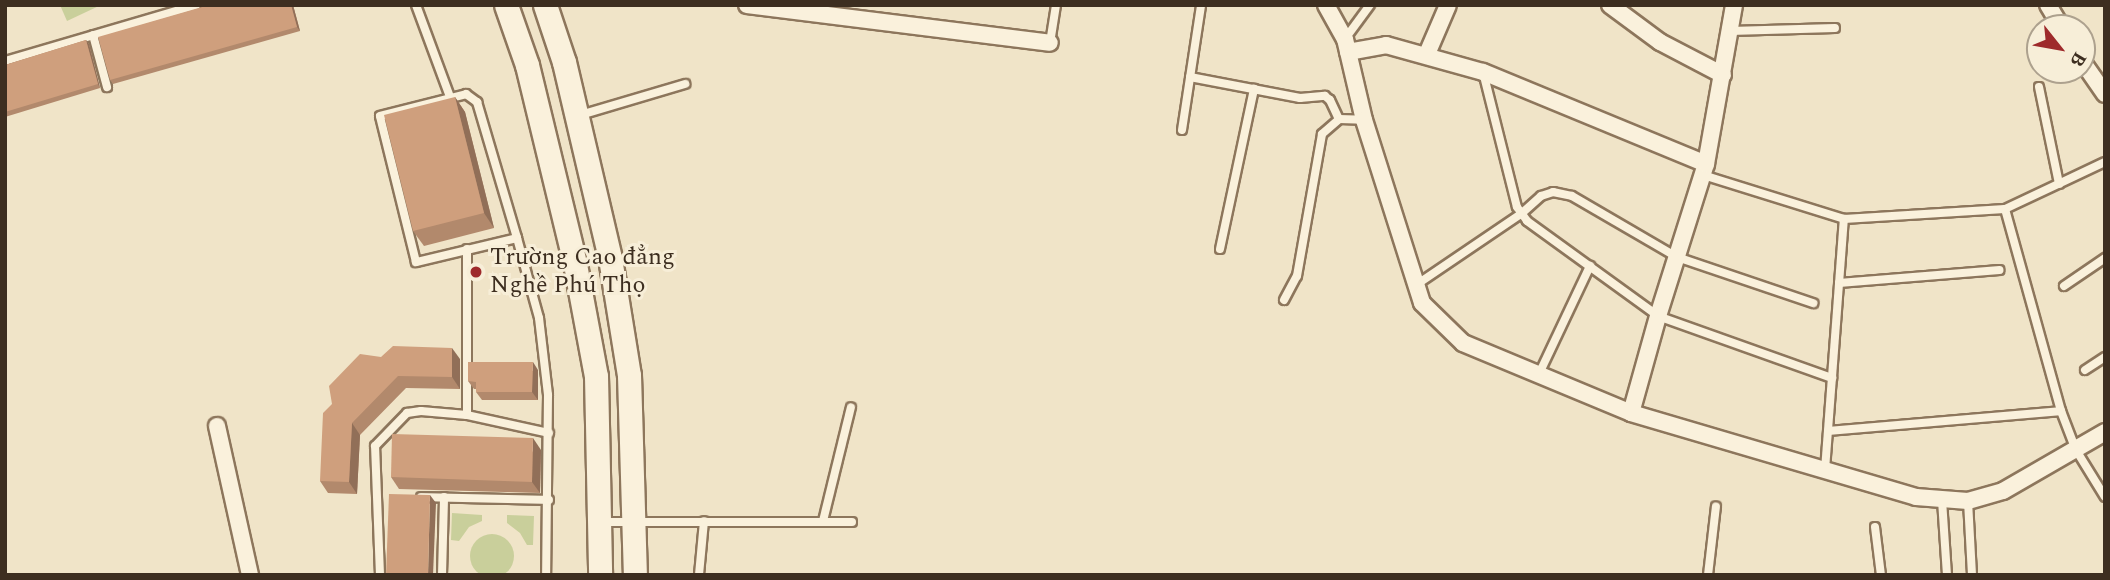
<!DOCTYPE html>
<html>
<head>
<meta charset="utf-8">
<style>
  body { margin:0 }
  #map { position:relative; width:2110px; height:580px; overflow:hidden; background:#f0e4c8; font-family:Spectral,serif }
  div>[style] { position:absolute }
  .green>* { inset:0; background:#c9cf9b }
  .round { border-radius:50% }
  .roads { filter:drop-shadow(2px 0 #8d765c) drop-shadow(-2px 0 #8d765c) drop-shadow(0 2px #8d765c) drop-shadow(0 -2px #8d765c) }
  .lane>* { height:8px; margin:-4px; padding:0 4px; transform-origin:4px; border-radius:4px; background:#faf1dc }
  .street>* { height:16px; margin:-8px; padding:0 8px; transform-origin:8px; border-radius:8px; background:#faf1dc }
  .secondary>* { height:23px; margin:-11.5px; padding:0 11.5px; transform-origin:11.5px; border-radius:11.5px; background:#faf1dc }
  .wall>* { inset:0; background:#b2896c }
  .shaded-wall>* { inset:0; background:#916f58 }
  .building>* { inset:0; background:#cf9f7d }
  .dots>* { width:19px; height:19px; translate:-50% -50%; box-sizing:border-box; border:4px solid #f7eed8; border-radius:50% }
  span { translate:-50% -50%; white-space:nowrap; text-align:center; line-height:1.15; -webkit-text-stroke:6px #f7eed8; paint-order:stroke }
  .poi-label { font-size:24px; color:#3d2e20 }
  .left { translate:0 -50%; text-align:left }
  .frame { position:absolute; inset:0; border:7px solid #3d2e20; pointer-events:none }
  .north { position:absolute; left:2026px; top:14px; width:70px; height:70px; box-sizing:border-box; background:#f7eed8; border:2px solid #ada18e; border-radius:50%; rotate:121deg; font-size:19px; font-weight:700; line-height:28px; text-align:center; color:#3d2e20 }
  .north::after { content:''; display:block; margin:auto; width:24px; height:32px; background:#9e2a2b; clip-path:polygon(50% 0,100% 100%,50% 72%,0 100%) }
</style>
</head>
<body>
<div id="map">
  <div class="green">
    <i style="clip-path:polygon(60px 5px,101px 5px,67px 21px)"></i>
    <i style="clip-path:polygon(452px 513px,482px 515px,482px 521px,469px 527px,459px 541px,451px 540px)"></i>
    <i style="clip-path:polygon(507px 515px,534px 516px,533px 545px,527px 545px,520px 533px,507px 523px)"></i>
    <i class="round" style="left:470px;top:534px;width:44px;height:44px"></i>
  </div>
  <div class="roads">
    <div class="lane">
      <i style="left:416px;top:5px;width:98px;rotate:69.7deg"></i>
      <i style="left:1730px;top:31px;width:105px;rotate:-1.6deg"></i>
      <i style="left:93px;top:35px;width:54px;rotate:74.9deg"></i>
      <i style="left:1345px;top:39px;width:42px;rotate:-53.7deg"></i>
      <i style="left:1050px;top:43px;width:38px;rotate:-81deg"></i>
      <i style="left:5px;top:61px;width:199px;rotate:-16.3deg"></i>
      <i style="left:1483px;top:72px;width:139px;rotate:75.9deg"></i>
      <i style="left:1517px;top:207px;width:17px;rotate:54deg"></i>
      <i style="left:1527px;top:221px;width:162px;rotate:35.9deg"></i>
      <i style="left:1658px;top:316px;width:185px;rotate:19.6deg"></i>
      <i style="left:1190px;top:77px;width:112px;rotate:10.8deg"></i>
      <i style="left:1300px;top:98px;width:25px;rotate:-5deg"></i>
      <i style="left:1325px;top:96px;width:6px;rotate:39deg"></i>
      <i style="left:1330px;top:100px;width:21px;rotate:65deg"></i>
      <i style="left:2039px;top:87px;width:99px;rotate:78.3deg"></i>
      <i style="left:577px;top:116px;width:113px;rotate:-16.5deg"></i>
      <i style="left:1182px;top:130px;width:125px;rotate:-81.3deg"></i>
      <i style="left:1703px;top:175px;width:148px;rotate:17.3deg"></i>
      <i style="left:1844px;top:219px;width:161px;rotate:-3.6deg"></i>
      <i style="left:2005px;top:209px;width:110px;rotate:-25.2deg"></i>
      <i style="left:2005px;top:209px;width:210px;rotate:74.5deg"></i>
      <i style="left:2061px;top:411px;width:42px;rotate:69deg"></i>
      <i style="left:2076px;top:450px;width:55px;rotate:58.3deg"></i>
      <i style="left:517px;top:238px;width:104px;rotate:166.6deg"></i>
      <i style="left:416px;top:262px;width:150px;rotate:-103.9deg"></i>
      <i style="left:380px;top:116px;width:89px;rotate:-14.3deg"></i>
      <i style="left:466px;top:94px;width:14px;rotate:36deg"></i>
      <i style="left:477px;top:102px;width:142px;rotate:73.6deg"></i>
      <i style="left:517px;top:238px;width:83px;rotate:74.6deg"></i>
      <i style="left:539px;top:318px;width:78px;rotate:83.3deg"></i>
      <i style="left:548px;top:395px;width:180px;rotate:90.6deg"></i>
      <i style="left:1220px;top:249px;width:164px;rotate:-78deg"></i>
      <i style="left:1839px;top:283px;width:161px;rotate:-4.6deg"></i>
      <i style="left:1416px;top:285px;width:127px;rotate:-34.1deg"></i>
      <i style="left:1521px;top:214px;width:27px;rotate:-42deg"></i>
      <i style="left:1541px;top:196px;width:13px;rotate:-18deg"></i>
      <i style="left:1553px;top:192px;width:19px;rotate:12deg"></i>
      <i style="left:1572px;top:196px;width:121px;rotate:30.2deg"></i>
      <i style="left:1677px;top:257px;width:144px;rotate:18.7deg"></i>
      <i style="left:2064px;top:286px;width:50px;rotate:-34.3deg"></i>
      <i style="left:1284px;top:300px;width:27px;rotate:-62deg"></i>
      <i style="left:1297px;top:276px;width:144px;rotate:-80deg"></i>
      <i style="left:1322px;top:134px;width:23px;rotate:-41deg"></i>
      <i style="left:1339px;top:119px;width:25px;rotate:2deg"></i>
      <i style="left:2085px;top:370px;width:24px;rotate:-33deg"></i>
      <i style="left:1538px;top:376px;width:122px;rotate:-64.7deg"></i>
      <i style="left:467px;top:415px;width:166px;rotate:-90deg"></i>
      <i style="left:1829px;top:431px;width:233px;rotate:-4.9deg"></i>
      <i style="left:1825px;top:470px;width:252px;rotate:-85.7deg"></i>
      <i style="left:421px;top:497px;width:128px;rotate:1.3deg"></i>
      <i style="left:1942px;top:500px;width:75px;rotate:86.2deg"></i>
      <i style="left:1968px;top:501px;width:74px;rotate:86.9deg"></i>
      <i style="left:823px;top:521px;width:117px;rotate:-76.2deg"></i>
      <i style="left:600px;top:522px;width:252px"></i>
      <i style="left:1875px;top:527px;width:48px;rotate:82.9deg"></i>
      <i style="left:380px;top:575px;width:129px;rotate:-92.2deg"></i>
      <i style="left:375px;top:446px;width:46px;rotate:-45.9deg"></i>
      <i style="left:407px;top:413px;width:14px;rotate:-8deg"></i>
      <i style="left:421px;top:411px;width:46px;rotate:5deg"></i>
      <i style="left:467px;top:415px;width:84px;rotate:12.4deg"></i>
      <i style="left:442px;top:575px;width:78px;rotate:-88.5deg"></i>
      <i style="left:699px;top:575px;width:54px;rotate:-84.7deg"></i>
      <i style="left:1708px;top:575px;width:69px;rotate:-83.4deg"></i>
    </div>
    <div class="street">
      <i style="left:747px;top:5px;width:305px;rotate:7.1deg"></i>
      <i style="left:1326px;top:5px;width:39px;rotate:61deg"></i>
      <i style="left:1345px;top:39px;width:83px;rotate:76.8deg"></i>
      <i style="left:1364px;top:120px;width:192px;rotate:72.4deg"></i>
      <i style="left:1422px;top:303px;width:57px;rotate:44.3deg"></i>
      <i style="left:1463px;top:343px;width:182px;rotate:22.6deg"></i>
      <i style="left:1631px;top:413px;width:297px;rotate:16.4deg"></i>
      <i style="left:1916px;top:497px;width:52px;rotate:4.4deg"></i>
      <i style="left:1968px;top:501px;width:36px;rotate:-16deg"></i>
      <i style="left:2003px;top:491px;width:118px;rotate:-30deg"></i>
      <i style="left:1610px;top:5px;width:62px;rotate:36.5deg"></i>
      <i style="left:1660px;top:42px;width:71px;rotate:27.6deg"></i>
      <i style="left:2048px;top:5px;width:27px;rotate:59deg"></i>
      <i style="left:1348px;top:52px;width:39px;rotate:-10deg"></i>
      <i style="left:1386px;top:45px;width:101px;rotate:15.6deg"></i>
      <i style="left:1483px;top:72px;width:241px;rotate:22.4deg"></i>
      <i style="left:1427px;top:54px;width:53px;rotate:-66.8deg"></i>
      <i style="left:2082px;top:61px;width:40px;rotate:55.1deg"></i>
      <i style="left:1631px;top:413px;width:101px;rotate:-74.4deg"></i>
      <i style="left:1658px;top:316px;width:159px;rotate:-72.5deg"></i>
      <i style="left:1706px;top:164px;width:161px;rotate:-80deg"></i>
      <i style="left:217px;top:426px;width:153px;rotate:77.5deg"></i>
    </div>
    <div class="secondary">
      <i style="left:506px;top:5px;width:64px;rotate:70.7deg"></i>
      <i style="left:527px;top:65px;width:205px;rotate:76.4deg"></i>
      <i style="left:575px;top:264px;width:114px;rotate:79.4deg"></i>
      <i style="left:596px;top:376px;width:199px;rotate:88.8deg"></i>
      <i style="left:545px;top:5px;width:60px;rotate:71.6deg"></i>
      <i style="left:564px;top:62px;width:201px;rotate:76.8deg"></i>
      <i style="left:610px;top:258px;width:119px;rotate:80.8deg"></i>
      <i style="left:629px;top:375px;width:200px;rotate:88.3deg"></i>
    </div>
  </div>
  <div class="wall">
    <i style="clip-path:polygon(209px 5px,293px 5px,300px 31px,113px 84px,110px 80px)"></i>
    <i style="clip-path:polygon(86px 40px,89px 44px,100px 88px,5px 117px,5px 65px)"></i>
    <i style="clip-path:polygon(455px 97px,465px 112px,494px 228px,424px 246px,413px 231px)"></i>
    <i style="clip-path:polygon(381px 357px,460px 359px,460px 389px,406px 388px,360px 435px,357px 494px,328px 493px,320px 481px)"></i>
    <i style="clip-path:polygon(538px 370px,538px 400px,482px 400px,476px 392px,476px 389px,474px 389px,468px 381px)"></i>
    <i style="clip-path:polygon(541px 450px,540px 493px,399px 489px,391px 477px)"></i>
  </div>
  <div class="shaded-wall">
    <i style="clip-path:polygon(291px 5px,293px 5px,300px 31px,297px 27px)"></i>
    <i style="clip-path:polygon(86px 40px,89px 44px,100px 88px,98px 84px)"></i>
    <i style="clip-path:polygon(455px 97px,465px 112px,494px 228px,484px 213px)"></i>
    <i style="clip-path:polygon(452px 348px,460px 359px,460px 389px,452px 377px)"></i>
    <i style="clip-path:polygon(533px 362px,538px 370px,538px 400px,532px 392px)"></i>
    <i style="clip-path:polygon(352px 423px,360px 435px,357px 494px,349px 482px)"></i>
    <i style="clip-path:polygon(533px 438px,541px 450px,540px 493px,532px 482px)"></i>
    <i style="clip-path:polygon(430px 495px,436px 503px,433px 575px,428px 575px)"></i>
  </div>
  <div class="building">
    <i style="clip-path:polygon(209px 5px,291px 5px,297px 27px,110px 80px,98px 37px)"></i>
    <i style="clip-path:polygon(86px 40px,98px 84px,5px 112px,5px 65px)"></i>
    <i style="clip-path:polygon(455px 97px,484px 213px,413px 231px,384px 115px)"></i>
    <i style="clip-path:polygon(393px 346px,452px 348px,452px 377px,398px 376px,352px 423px,349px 482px,320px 481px,323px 413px,332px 404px,329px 386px,360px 354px,381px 357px)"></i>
    <i style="clip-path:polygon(468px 362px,533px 362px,532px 392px,476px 392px,476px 382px,468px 381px)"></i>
    <i style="clip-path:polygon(392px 434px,533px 438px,532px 482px,391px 477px)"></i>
    <i style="clip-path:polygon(389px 494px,430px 495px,428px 575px,386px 575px)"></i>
  </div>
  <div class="dots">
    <i style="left:476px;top:272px;background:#9e2a2b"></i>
  </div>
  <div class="poi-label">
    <span class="left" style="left:490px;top:272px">Trường Cao đẳng<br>Nghề Phú Thọ</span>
  </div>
  <div class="frame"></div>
  <div class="north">B</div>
</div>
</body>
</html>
